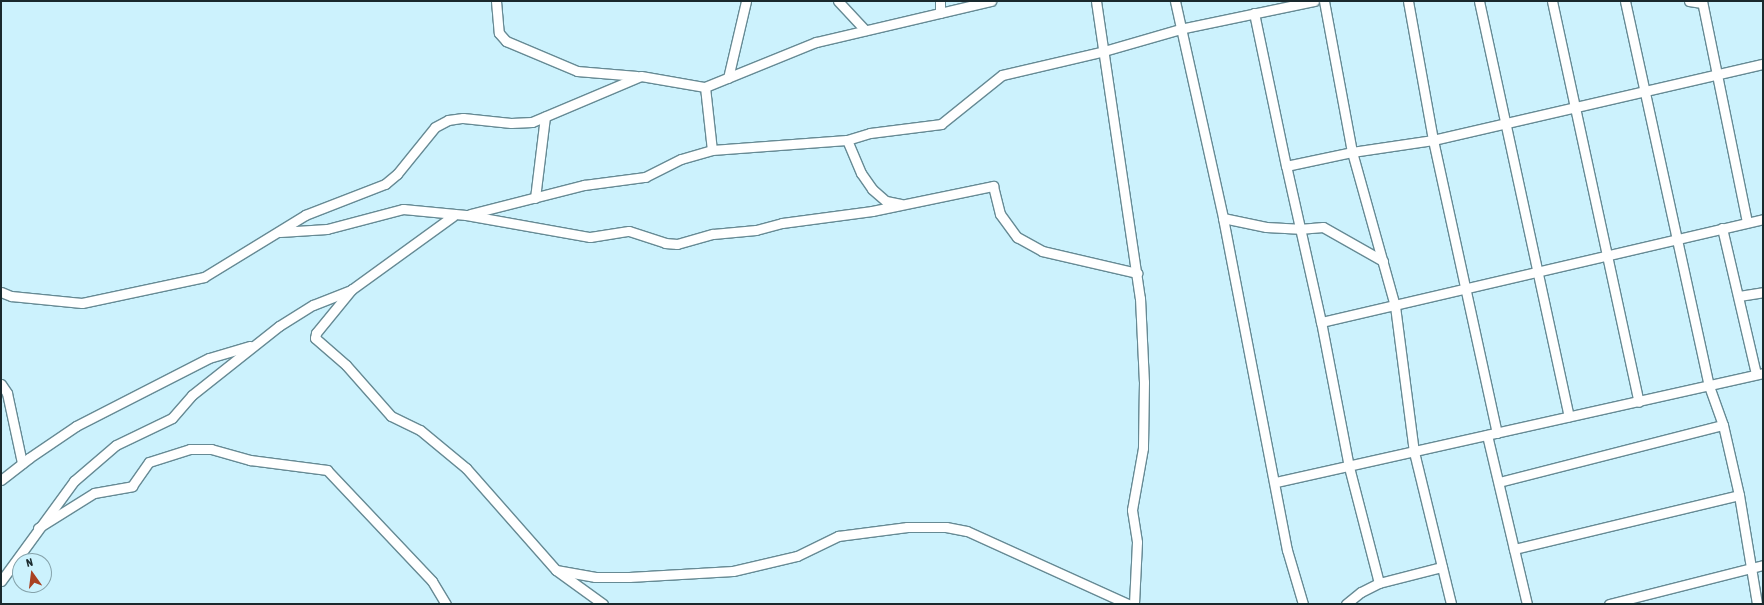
<!DOCTYPE html>
<html>
<head>
<meta charset="utf-8">
<style>
  body { margin:0 }
  #map { position:relative; width:1764px; height:605px; overflow:hidden; background:#ccf2fd; font-family:"Asap Condensed",sans-serif }
  div>[style] { position:absolute }
  .roads { filter:drop-shadow(1px 0 #668a94) drop-shadow(-1px 0 #668a94) drop-shadow(0 1px #668a94) drop-shadow(0 -1px #668a94) }
  .minor>* { height:9px; margin:-4.5px; padding:0 4.5px; transform-origin:4.5px; border-radius:4.5px; background:#fff }
  span { translate:-50% -50%; white-space:nowrap; text-align:center; line-height:1.15; -webkit-text-stroke:3px #ccf2fd; paint-order:stroke }
  .frame { position:absolute; inset:0; border:2px solid #1a292d; pointer-events:none }
  .north { position:absolute; left:12px; top:553px; width:40px; height:40px; box-sizing:border-box; background:#ccf2fd; border:1px solid #85a2aa; border-radius:50%; rotate:346deg; font-size:11px; font-weight:700; line-height:16px; text-align:center; color:#1a292d }
  .north::after { content:''; display:block; margin:auto; width:14px; height:18px; background:#a94122; clip-path:polygon(50% 0,100% 100%,50% 72%,0 100%) }
</style>
</head>
<body>
<div id="map">
  <div class="roads">
    <div class="minor">
      <i style="left:496px;top:1px;width:32px;rotate:85deg"></i>
      <i style="left:499px;top:33px;width:11px;rotate:49deg"></i>
      <i style="left:506px;top:41px;width:77px;rotate:22.9deg"></i>
      <i style="left:577px;top:71px;width:60px;rotate:4.8deg"></i>
      <i style="left:838px;top:1px;width:40px;rotate:47deg"></i>
      <i style="left:940px;top:1px;width:12px;rotate:90deg"></i>
      <i style="left:1096px;top:1px;width:300px;rotate:81.6deg"></i>
      <i style="left:1140px;top:298px;width:84px;rotate:87.3deg"></i>
      <i style="left:1144px;top:382px;width:66px;rotate:90.9deg"></i>
      <i style="left:1143px;top:448px;width:63px;rotate:100.1deg"></i>
      <i style="left:1132px;top:510px;width:32px;rotate:81deg"></i>
      <i style="left:1137px;top:542px;width:62px;rotate:92.8deg"></i>
      <i style="left:1175px;top:1px;width:222px;rotate:77.5deg"></i>
      <i style="left:1223px;top:218px;width:338px;rotate:79.1deg"></i>
      <i style="left:1287px;top:550px;width:56px;rotate:73.5deg"></i>
      <i style="left:1324px;top:1px;width:154px;rotate:79.5deg"></i>
      <i style="left:1352px;top:152px;width:160px;rotate:74.4deg"></i>
      <i style="left:1395px;top:306px;width:147px;rotate:82.6deg"></i>
      <i style="left:1414px;top:452px;width:156px;rotate:76.3deg"></i>
      <i style="left:1408px;top:1px;width:141px;rotate:79.8deg"></i>
      <i style="left:1433px;top:140px;width:300px;rotate:77.7deg"></i>
      <i style="left:1479px;top:1px;width:425px;rotate:77.8deg"></i>
      <i style="left:1552px;top:1px;width:410px;rotate:77.8deg"></i>
      <i style="left:1625px;top:1px;width:394px;rotate:77.7deg"></i>
      <i style="left:1709px;top:386px;width:41px;rotate:70.3deg"></i>
      <i style="left:1723px;top:425px;width:72px;rotate:77.1deg"></i>
      <i style="left:1739px;top:495px;width:110px;rotate:80.6deg"></i>
      <i style="left:1689px;top:1px;width:13px;rotate:9deg"></i>
      <i style="left:1702px;top:1px;width:226px;rotate:78.5deg"></i>
      <i style="left:1254px;top:13px;width:156px;rotate:78.2deg"></i>
      <i style="left:728px;top:78px;width:79px;rotate:-76.8deg"></i>
      <i style="left:705px;top:87px;width:63px;rotate:83.7deg"></i>
      <i style="left:847px;top:140px;width:36px;rotate:67deg"></i>
      <i style="left:861px;top:173px;width:19px;rotate:55deg"></i>
      <i style="left:872px;top:189px;width:18px;rotate:41deg"></i>
      <i style="left:886px;top:201px;width:15px;rotate:11deg"></i>
      <i style="left:535px;top:198px;width:82px;rotate:-83deg"></i>
      <i style="left:470px;top:214px;width:118px;rotate:-14.3deg"></i>
      <i style="left:584px;top:185px;width:62px;rotate:-7.5deg"></i>
      <i style="left:645px;top:177px;width:40px;rotate:-26.6deg"></i>
      <i style="left:681px;top:159px;width:32px;rotate:-16deg"></i>
      <i style="left:712px;top:150px;width:135px;rotate:-4.2deg"></i>
      <i style="left:847px;top:140px;width:24px;rotate:-17deg"></i>
      <i style="left:870px;top:133px;width:72px;rotate:-7.2deg"></i>
      <i style="left:941px;top:124px;width:78px;rotate:-38.8deg"></i>
      <i style="left:1002px;top:75px;width:105px;rotate:-13.2deg"></i>
      <i style="left:1104px;top:51px;width:79px;rotate:-16.1deg"></i>
      <i style="left:1180px;top:29px;width:137px;rotate:-11.8deg"></i>
      <i style="left:453px;top:216px;width:125px;rotate:144.1deg"></i>
      <i style="left:352px;top:289px;width:57px;rotate:129.3deg"></i>
      <i style="left:316px;top:333px;width:5px;rotate:101deg"></i>
      <i style="left:315px;top:338px;width:41px;rotate:41.1deg"></i>
      <i style="left:346px;top:365px;width:68px;rotate:48.6deg"></i>
      <i style="left:391px;top:416px;width:32px;rotate:26deg"></i>
      <i style="left:420px;top:430px;width:60px;rotate:39.6deg"></i>
      <i style="left:466px;top:468px;width:136px;rotate:48.6deg"></i>
      <i style="left:556px;top:570px;width:58px;rotate:35.9deg"></i>
      <i style="left:1223px;top:218px;width:44px;rotate:11.8deg"></i>
      <i style="left:1266px;top:227px;width:33px;rotate:3deg"></i>
      <i style="left:1299px;top:229px;width:24px;rotate:-5deg"></i>
      <i style="left:1323px;top:227px;width:69px;rotate:29.5deg"></i>
      <i style="left:1722px;top:228px;width:150px;rotate:76.9deg"></i>
      <i style="left:280px;top:232px;width:47px;rotate:-3.7deg"></i>
      <i style="left:327px;top:229px;width:79px;rotate:-14.7deg"></i>
      <i style="left:403px;top:209px;width:63px;rotate:5.4deg"></i>
      <i style="left:466px;top:215px;width:126px;rotate:10.1deg"></i>
      <i style="left:590px;top:237px;width:39px;rotate:-9deg"></i>
      <i style="left:629px;top:231px;width:38px;rotate:18deg"></i>
      <i style="left:665px;top:243px;width:12px;rotate:5deg"></i>
      <i style="left:677px;top:244px;width:37px;rotate:-16deg"></i>
      <i style="left:713px;top:234px;width:43px;rotate:-5.3deg"></i>
      <i style="left:756px;top:230px;width:27px;rotate:-15deg"></i>
      <i style="left:782px;top:223px;width:91px;rotate:-7.6deg"></i>
      <i style="left:872px;top:211px;width:124px;rotate:-11.7deg"></i>
      <i style="left:993px;top:186px;width:29px;rotate:76deg"></i>
      <i style="left:1000px;top:214px;width:29px;rotate:54deg"></i>
      <i style="left:1017px;top:237px;width:29px;rotate:29deg"></i>
      <i style="left:1042px;top:251px;width:98px;rotate:13deg"></i>
      <i style="left:1px;top:292px;width:11px;rotate:22deg"></i>
      <i style="left:11px;top:296px;width:71px;rotate:5.6deg"></i>
      <i style="left:82px;top:303px;width:125px;rotate:-12deg"></i>
      <i style="left:204px;top:277px;width:119px;rotate:-31.5deg"></i>
      <i style="left:305px;top:215px;width:86px;rotate:-21.2deg"></i>
      <i style="left:385px;top:184px;width:16px;rotate:-40deg"></i>
      <i style="left:397px;top:174px;width:60px;rotate:-51deg"></i>
      <i style="left:435px;top:127px;width:15px;rotate:-28deg"></i>
      <i style="left:448px;top:120px;width:15px;rotate:-8deg"></i>
      <i style="left:463px;top:118px;width:48px;rotate:5.9deg"></i>
      <i style="left:511px;top:123px;width:21px;rotate:-3deg"></i>
      <i style="left:532px;top:122px;width:118px;rotate:-22.9deg"></i>
      <i style="left:641px;top:76px;width:65px;rotate:9.8deg"></i>
      <i style="left:705px;top:87px;width:120px;rotate:-22.1deg"></i>
      <i style="left:816px;top:42px;width:180px;rotate:-13.2deg"></i>
      <i style="left:1739px;top:296px;width:24px;rotate:-9deg"></i>
      <i style="left:1321px;top:322px;width:160px;rotate:-102.6deg"></i>
      <i style="left:1286px;top:166px;width:67px;rotate:-12deg"></i>
      <i style="left:1352px;top:152px;width:82px;rotate:-8.4deg"></i>
      <i style="left:1433px;top:140px;width:339px;rotate:-13deg"></i>
      <i style="left:1px;top:384px;width:11px;rotate:56deg"></i>
      <i style="left:7px;top:393px;width:72px;rotate:77.9deg"></i>
      <i style="left:1487px;top:435px;width:174px;rotate:76.7deg"></i>
      <i style="left:1px;top:480px;width:36px;rotate:-38deg"></i>
      <i style="left:29px;top:458px;width:57px;rotate:-34.2deg"></i>
      <i style="left:76px;top:426px;width:149px;rotate:-27.1deg"></i>
      <i style="left:209px;top:358px;width:43px;rotate:-16.3deg"></i>
      <i style="left:1276px;top:482px;width:499px;rotate:-12.6deg"></i>
      <i style="left:1499px;top:482px;width:231px;rotate:-14.3deg"></i>
      <i style="left:38px;top:528px;width:66px;rotate:-32deg"></i>
      <i style="left:94px;top:493px;width:39px;rotate:-10deg"></i>
      <i style="left:132px;top:486px;width:29px;rotate:-55deg"></i>
      <i style="left:149px;top:462px;width:43px;rotate:-17.6deg"></i>
      <i style="left:190px;top:449px;width:21px"></i>
      <i style="left:211px;top:449px;width:41px;rotate:15.8deg"></i>
      <i style="left:250px;top:460px;width:78px;rotate:7.4deg"></i>
      <i style="left:327px;top:470px;width:153px;rotate:46.6deg"></i>
      <i style="left:432px;top:581px;width:27px;rotate:59deg"></i>
      <i style="left:1514px;top:549px;width:231px;rotate:-13.5deg"></i>
      <i style="left:556px;top:570px;width:40px;rotate:10deg"></i>
      <i style="left:595px;top:577px;width:34px"></i>
      <i style="left:629px;top:577px;width:104px;rotate:-3.3deg"></i>
      <i style="left:733px;top:571px;width:66px;rotate:-13.2deg"></i>
      <i style="left:797px;top:556px;width:46px;rotate:-26deg"></i>
      <i style="left:838px;top:536px;width:70px;rotate:-7.4deg"></i>
      <i style="left:907px;top:527px;width:39px"></i>
      <i style="left:946px;top:527px;width:21px;rotate:11deg"></i>
      <i style="left:967px;top:531px;width:177px;rotate:24.4deg"></i>
      <i style="left:1px;top:581px;width:124px;rotate:-53.9deg"></i>
      <i style="left:74px;top:481px;width:55px;rotate:-40.6deg"></i>
      <i style="left:116px;top:445px;width:62px;rotate:-25.7deg"></i>
      <i style="left:172px;top:418px;width:30px;rotate:-49deg"></i>
      <i style="left:192px;top:395px;width:111px;rotate:-38.4deg"></i>
      <i style="left:279px;top:326px;width:40px;rotate:-32deg"></i>
      <i style="left:313px;top:305px;width:41px;rotate:-21.5deg"></i>
      <i style="left:1379px;top:583px;width:120px;rotate:-104.5deg"></i>
      <i style="left:1349px;top:467px;width:148px;rotate:-100.9deg"></i>
      <i style="left:1321px;top:322px;width:454px;rotate:-13.1deg"></i>
      <i style="left:1346px;top:604px;width:19px;rotate:-39deg"></i>
      <i style="left:1361px;top:592px;width:20px;rotate:-27deg"></i>
      <i style="left:1379px;top:583px;width:65px;rotate:-14.3deg"></i>
      <i style="left:1609px;top:604px;width:159px;rotate:-14.2deg"></i>
    </div>
  </div>
  <div class="frame"></div>
  <div class="north">N</div>
</div>
</body>
</html>
